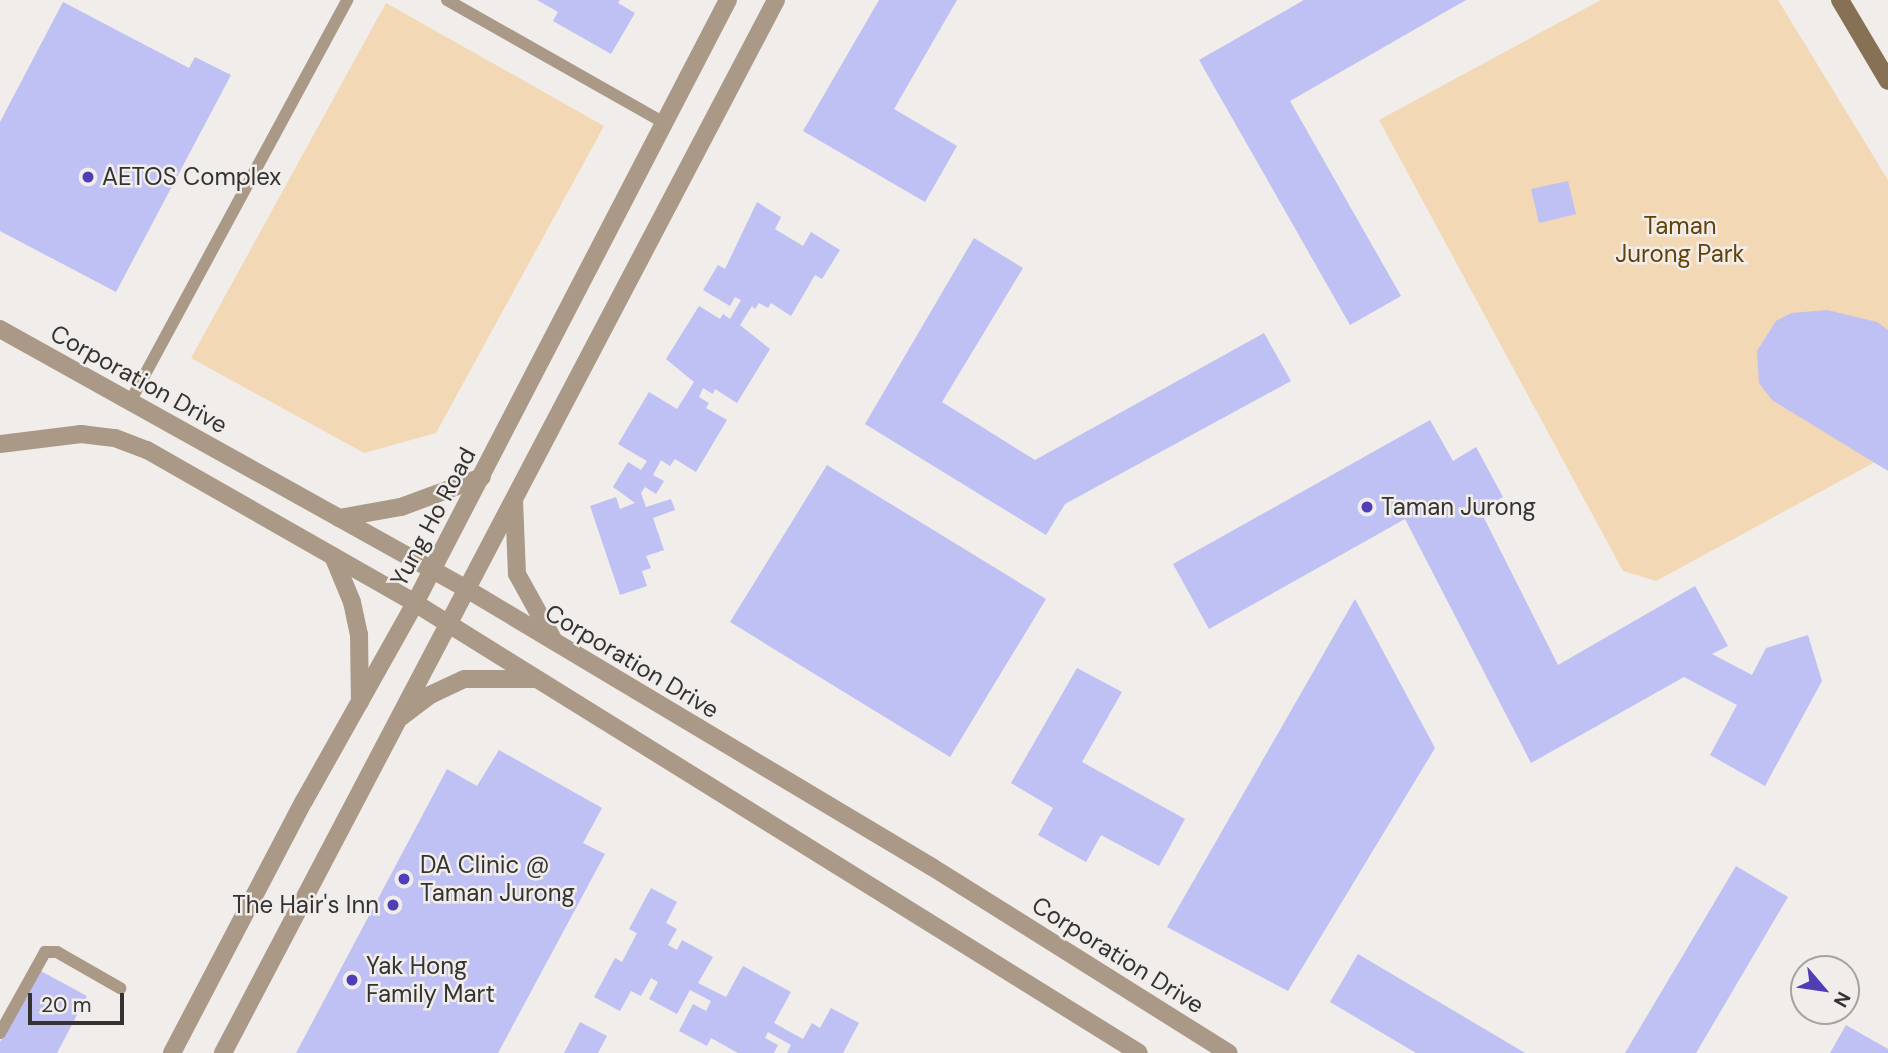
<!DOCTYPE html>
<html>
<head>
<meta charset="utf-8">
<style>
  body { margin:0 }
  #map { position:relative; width:1888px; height:1053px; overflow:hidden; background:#f0edea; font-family:"DM Sans",sans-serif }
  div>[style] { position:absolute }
  .green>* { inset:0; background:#f3d8b5 }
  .building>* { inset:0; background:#bfc0f3 }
  .lane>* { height:12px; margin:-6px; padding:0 6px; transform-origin:6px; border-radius:6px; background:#a99986 }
  .street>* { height:18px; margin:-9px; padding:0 9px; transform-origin:9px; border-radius:9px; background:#a99986 }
  .secondary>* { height:18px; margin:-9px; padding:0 9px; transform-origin:9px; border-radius:9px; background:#877155 }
  .dots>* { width:19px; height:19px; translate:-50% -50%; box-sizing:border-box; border:4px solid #f0edea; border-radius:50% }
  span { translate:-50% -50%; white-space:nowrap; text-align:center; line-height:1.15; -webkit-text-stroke:5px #f0edea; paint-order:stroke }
  .poi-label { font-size:24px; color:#343332 }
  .left { translate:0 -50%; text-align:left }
  .right { translate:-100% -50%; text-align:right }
  .park-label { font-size:24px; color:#634108 }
  .street-label { font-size:24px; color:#343332 }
  .north { position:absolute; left:1790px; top:955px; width:70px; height:70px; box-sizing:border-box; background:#f0edea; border:2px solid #a5a3a0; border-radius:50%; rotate:119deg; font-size:19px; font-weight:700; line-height:28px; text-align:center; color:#343332 }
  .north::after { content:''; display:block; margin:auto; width:24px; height:32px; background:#503eb6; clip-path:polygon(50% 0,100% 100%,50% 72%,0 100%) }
  .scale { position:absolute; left:28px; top:993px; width:96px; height:32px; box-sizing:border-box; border:4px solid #343332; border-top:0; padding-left:9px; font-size:21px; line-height:24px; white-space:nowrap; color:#343332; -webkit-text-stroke:5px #f0edea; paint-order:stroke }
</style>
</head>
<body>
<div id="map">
  <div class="green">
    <i style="clip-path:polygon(1601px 0,1778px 0,1888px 180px,1888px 455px,1656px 581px,1623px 571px,1379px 120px)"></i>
    <i style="clip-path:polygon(386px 3px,604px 126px,436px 433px,364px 453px,191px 358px)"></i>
  </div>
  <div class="building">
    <i style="clip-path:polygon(537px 0,620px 0,618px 3px,635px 13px,611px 54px,553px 21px,558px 12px)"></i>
    <i style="clip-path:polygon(879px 0,957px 0,894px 109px,957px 146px,925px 202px,803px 131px)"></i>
    <i style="clip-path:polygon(1304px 0,1466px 0,1290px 101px,1401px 296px,1350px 325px,1199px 60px)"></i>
    <i style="clip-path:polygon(63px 2px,189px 68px,195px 57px,231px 75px,116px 292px,0 231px,0 122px)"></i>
    <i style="clip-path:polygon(1568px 181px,1576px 214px,1539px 223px,1531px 189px)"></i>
    <i style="clip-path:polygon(757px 202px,781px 217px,775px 229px,803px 246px,811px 232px,840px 250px,822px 279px,815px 275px,791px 316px,771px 303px,768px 308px,759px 303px,755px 309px,752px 306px,740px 325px,770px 349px,737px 403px,715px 389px,713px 394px,703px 388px,699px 397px,709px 403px,706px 408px,727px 420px,696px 472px,675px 459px,670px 466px,661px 460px,653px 475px,664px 481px,656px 494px,645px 487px,641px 493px,646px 507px,671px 499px,675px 510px,653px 518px,664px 550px,646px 556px,651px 568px,642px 571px,647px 586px,620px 595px,590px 506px,616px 497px,620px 509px,635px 503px,613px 487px,628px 462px,641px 470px,647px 461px,618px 444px,649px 392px,677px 409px,694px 382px,666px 359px,699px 306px,720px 319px,723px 314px,730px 319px,741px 300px,735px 297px,730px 306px,703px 290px,718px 265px,725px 269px)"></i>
    <i style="clip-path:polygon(974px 238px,1023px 268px,942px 402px,1035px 460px,1264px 333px,1291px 381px,1065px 504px,1046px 535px,865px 424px)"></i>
    <i style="clip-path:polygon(1827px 310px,1877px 322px,1888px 330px,1888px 471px,1772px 400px,1759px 383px,1757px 351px,1776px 321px,1791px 313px)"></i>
    <i style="clip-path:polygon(1430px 420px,1453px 461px,1476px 447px,1503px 497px,1480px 510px,1558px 665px,1695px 586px,1728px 646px,1712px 654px,1752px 675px,1766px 648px,1808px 635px,1822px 681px,1765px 786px,1710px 755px,1737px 705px,1684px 677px,1531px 763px,1405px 519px,1209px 629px,1173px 564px)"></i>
    <i style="clip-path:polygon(827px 465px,1046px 599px,950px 757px,730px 622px)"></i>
    <i style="clip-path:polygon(1355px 599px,1435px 748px,1288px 991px,1167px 927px)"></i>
    <i style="clip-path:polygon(1077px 668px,1122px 692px,1082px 762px,1185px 819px,1159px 866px,1101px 835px,1086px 862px,1038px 835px,1053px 808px,1011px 783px)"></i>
    <i style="clip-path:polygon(499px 750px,602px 808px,583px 843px,605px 854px,498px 1053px,296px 1053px,447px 769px,477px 786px)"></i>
    <i style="clip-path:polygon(1736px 866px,1788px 897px,1696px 1053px,1625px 1053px)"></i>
    <i style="clip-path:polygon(651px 888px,677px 902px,666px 923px,677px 929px,668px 945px,677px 950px,682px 940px,713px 957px,698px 983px,726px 997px,743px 966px,791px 992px,774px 1023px,803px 1039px,812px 1023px,820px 1028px,831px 1008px,859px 1023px,843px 1053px,787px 1053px,791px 1045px,768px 1032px,765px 1038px,778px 1045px,774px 1053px,738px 1053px,711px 1038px,707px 1046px,679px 1031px,693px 1004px,706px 1011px,711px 1001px,690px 990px,677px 1014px,649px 999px,658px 982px,651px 978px,641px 996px,631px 991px,620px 1011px,594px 997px,615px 958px,622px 962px,637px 933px,629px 929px)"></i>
    <i style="clip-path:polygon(1358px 954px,1488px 1031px,1525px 1053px,1416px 1053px,1330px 1002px)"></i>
    <i style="clip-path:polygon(39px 970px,87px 996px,57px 1053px,0 1053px,0 1042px)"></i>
    <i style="clip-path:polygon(580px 1022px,607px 1036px,598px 1053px,564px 1053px)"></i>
    <i style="clip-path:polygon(1846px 1025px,1888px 1049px,1888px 1053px,1830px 1053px)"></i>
  </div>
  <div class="lane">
    <i style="left:447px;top:0;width:249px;rotate:29.5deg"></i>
    <i style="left:130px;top:402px;width:457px;rotate:-61.6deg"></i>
    <i style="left:0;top:1033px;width:93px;rotate:-60.9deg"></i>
    <i style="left:45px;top:952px;width:12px"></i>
    <i style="left:57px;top:952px;width:73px;rotate:29.7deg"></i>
  </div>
  <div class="street">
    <i style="left:0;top:329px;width:532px;rotate:29.12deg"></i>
    <i style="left:465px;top:588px;width:544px;rotate:30.86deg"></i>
    <i style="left:932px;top:867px;width:350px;rotate:32.1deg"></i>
    <i style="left:0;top:444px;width:82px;rotate:-7deg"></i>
    <i style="left:81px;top:434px;width:34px;rotate:7deg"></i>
    <i style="left:115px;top:438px;width:34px;rotate:21deg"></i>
    <i style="left:147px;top:450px;width:309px;rotate:29.7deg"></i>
    <i style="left:415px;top:603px;width:852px;rotate:31.86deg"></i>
    <i style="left:514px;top:500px;width:74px;rotate:87.7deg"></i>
    <i style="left:517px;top:574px;width:77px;rotate:61.1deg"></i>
    <i style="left:339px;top:518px;width:63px;rotate:-10.1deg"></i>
    <i style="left:401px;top:507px;width:86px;rotate:-20.3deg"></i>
    <i style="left:333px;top:556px;width:50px;rotate:67.6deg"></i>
    <i style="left:352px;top:602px;width:33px;rotate:78deg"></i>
    <i style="left:359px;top:634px;width:68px;rotate:89.2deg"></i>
    <i style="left:401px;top:717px;width:36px;rotate:-37deg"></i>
    <i style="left:430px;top:695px;width:38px;rotate:-25deg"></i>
    <i style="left:465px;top:679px;width:69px"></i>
    <i style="left:172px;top:1053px;width:284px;rotate:-62.4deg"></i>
    <i style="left:304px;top:801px;width:227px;rotate:-60.7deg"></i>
    <i style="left:415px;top:603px;width:679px;rotate:-62.57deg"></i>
    <i style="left:223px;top:1053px;width:1189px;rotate:-62.29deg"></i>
  </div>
  <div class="secondary">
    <i style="left:1840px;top:0;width:94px;rotate:59.3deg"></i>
  </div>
  <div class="dots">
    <i style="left:88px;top:177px;background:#503eb6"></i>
    <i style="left:1367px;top:507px;background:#503eb6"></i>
    <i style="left:404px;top:879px;background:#503eb6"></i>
    <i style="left:393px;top:905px;background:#503eb6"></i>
    <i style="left:352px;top:980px;background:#503eb6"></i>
  </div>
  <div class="poi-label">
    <span class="left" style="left:102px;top:177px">AETOS Complex</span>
    <span class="left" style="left:1381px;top:507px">Taman Jurong</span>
    <span class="left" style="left:420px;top:879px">DA Clinic @<br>Taman Jurong</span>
    <span class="right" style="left:379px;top:905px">The Hair's Inn</span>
    <span class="left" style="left:366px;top:980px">Yak Hong<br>Family Mart</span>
  </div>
  <div class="park-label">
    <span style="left:1680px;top:240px">Taman<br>Jurong Park</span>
  </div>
  <div class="street-label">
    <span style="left:139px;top:379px;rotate:29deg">Corporation Drive</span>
    <span style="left:433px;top:517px;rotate:-62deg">Yung Ho Road</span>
    <span style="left:632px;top:661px;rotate:31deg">Corporation Drive</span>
    <span style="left:1118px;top:955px;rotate:32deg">Corporation Drive</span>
  </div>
  <div class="north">N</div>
  <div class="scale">20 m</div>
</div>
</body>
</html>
